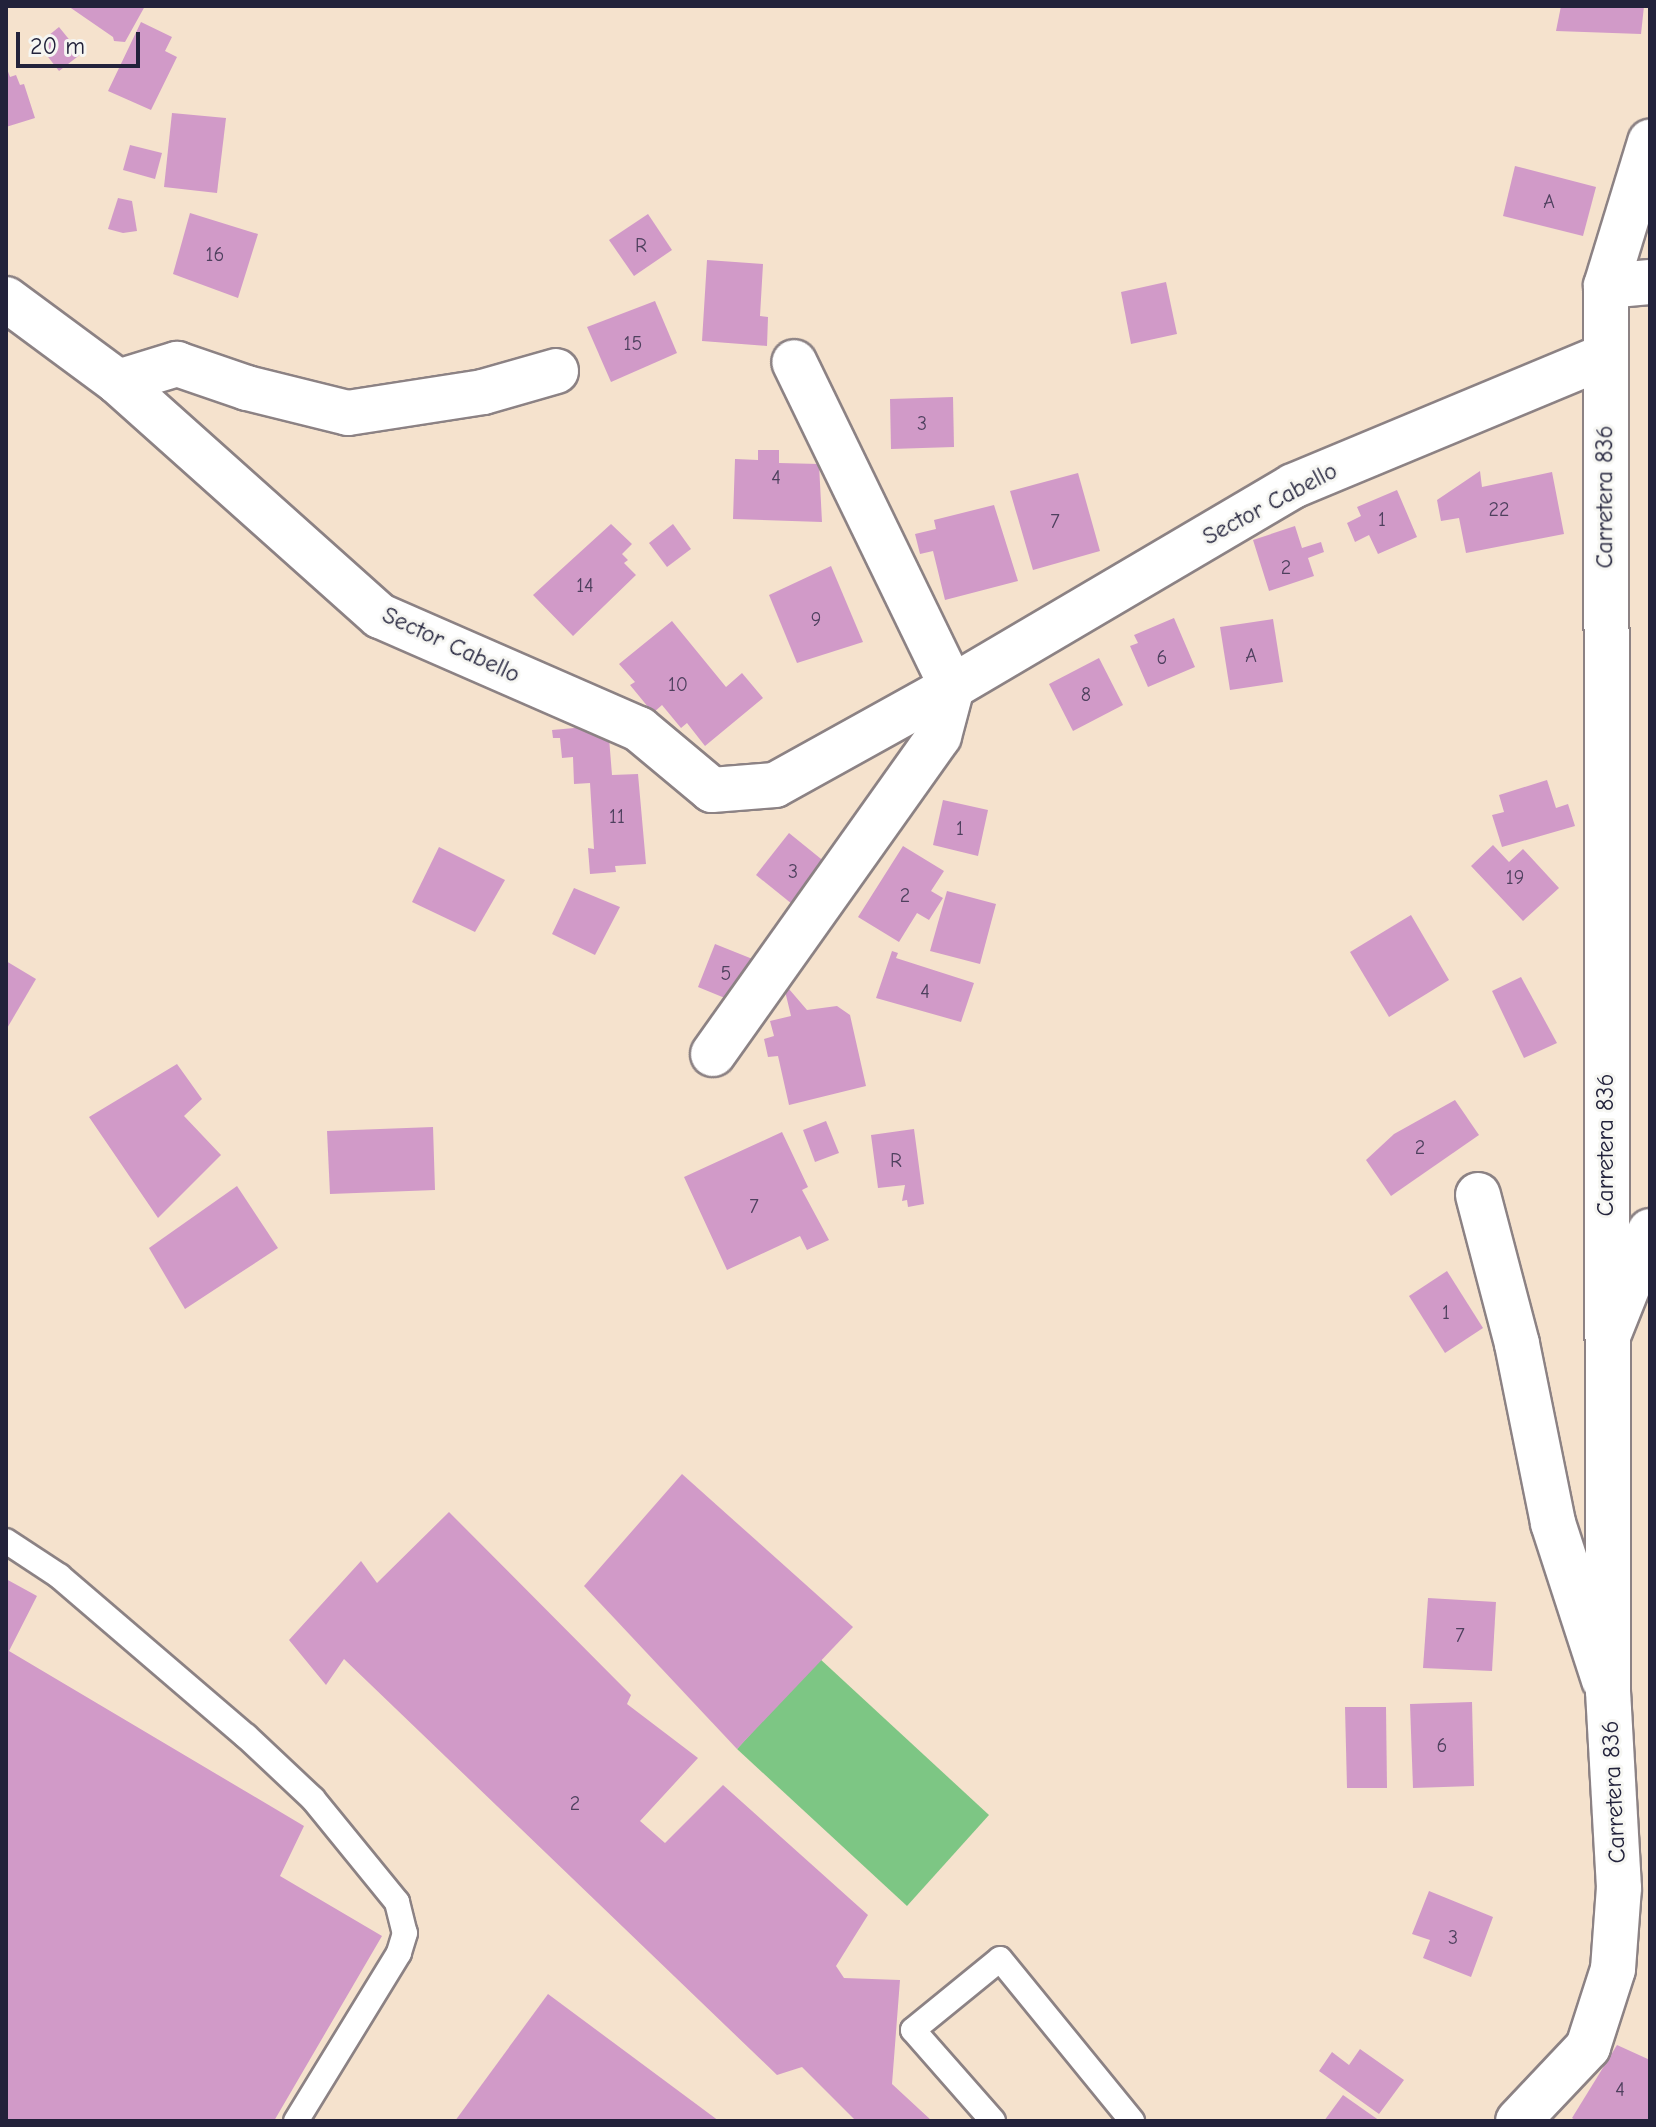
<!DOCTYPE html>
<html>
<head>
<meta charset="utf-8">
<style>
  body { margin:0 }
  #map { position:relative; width:1656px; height:2127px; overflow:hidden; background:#f5e2cd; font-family:"Comic Neue",sans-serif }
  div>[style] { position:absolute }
  .green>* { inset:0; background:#7dc684 }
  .building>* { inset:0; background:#d19ac8 }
  .roads { filter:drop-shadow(2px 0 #8c8284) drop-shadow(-2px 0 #8c8284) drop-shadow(0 2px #8c8284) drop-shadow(0 -2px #8c8284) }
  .service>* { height:24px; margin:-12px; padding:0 12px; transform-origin:12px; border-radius:12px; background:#fff }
  .minor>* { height:44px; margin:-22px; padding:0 22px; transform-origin:22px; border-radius:22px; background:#fff }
  .tertiary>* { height:44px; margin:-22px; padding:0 22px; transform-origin:22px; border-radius:22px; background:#fff }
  span { translate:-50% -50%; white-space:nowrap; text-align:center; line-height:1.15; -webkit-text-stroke:6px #f6f6f2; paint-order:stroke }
  .number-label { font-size:20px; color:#4e405e }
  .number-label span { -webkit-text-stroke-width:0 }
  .street-label { font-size:24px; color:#22223b }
  .frame { position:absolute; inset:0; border:8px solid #22223b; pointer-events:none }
  .scale { position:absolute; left:16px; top:32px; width:124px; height:36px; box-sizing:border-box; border:4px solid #22223b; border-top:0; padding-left:10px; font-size:24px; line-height:28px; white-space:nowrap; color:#22223b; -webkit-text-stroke:6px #f6f6f2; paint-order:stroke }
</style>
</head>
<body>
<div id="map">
  <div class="green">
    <i style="clip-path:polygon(819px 1658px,989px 1815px,907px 1906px,737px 1749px)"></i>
  </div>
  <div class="building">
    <i style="clip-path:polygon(68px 6px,145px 6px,125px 42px,114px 41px,113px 37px)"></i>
    <i style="clip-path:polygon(1561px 6px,1644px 6px,1641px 34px,1556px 31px)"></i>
    <i style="clip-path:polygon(141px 22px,172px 37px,165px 51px,177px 57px,151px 110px,108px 91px)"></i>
    <i style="clip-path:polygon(59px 27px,81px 54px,59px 71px,38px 44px)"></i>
    <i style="clip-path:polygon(6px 66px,10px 77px,16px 75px,20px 85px,24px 84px,35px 118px,6px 127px)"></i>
    <i style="clip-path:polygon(172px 113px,226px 118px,217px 193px,164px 187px)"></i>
    <i style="clip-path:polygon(130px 145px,162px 153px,155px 179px,123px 170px)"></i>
    <i style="clip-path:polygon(1515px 166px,1596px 187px,1583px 236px,1503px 216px)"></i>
    <i style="clip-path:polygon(118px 198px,132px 201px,137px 231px,123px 233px,108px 229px)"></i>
    <i style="clip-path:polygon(190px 213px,258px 234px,238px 298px,173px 274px)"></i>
    <i style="clip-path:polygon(648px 214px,672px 250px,634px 276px,609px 240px)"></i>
    <i style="clip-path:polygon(707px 260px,763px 264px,760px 316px,768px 317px,767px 346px,702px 341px)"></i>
    <i style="clip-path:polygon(1166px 282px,1177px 334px,1131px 344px,1121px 292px)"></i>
    <i style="clip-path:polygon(655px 301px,677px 353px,611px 382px,587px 327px)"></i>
    <i style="clip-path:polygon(953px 397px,954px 447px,891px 449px,890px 399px)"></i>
    <i style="clip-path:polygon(758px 450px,779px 450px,779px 463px,819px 464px,822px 522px,733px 519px,735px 459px,758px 460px)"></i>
    <i style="clip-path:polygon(1480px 471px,1482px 487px,1552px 472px,1564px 534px,1466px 553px,1459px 518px,1441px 521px,1437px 500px)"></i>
    <i style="clip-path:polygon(1078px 473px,1100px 551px,1033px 570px,1010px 491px)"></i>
    <i style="clip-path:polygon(1397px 490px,1417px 537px,1378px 554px,1369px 535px,1355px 542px,1347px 523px,1361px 516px,1357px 507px)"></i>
    <i style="clip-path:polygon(994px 505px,1018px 581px,945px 600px,933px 551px,920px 554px,915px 534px,936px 529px,934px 520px)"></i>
    <i style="clip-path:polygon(611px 524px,632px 544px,622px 554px,628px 560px,624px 563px,636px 575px,573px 636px,533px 595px)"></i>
    <i style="clip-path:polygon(673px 524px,691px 549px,667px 567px,649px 543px)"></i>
    <i style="clip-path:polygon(1295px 526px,1302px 548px,1321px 542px,1324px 552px,1308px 558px,1314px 576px,1269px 591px,1253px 540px)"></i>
    <i style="clip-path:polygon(831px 566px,863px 642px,797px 663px,769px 595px)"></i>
    <i style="clip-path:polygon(1174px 618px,1195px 667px,1148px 687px,1130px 646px,1138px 643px,1134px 635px)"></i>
    <i style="clip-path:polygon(1273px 619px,1283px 682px,1230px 690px,1220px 627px)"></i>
    <i style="clip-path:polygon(672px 621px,726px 687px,742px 673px,763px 698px,705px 746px,687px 723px,681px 728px,662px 705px,653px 713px,630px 685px,635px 682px,619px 664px)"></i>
    <i style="clip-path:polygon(1099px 658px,1123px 705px,1073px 731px,1049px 684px)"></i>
    <i style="clip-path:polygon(608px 725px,612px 775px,638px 774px,646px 864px,615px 866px,616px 872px,590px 874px,588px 848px,594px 849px,590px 783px,574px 784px,573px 757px,562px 758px,560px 738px,553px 738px,552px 730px)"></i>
    <i style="clip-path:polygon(1547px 780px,1556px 808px,1568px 804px,1575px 826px,1502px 847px,1492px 815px,1504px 812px,1499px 795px)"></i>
    <i style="clip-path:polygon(943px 800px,988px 810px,978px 856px,933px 845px)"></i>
    <i style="clip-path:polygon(789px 833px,831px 867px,797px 908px,756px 875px)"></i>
    <i style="clip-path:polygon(1493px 845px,1509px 862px,1523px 849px,1559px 888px,1523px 921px,1471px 866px)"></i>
    <i style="clip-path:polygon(903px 846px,944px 871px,931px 891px,943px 898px,929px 920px,917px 913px,899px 942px,858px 917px)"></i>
    <i style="clip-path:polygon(439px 847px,505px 880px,475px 932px,412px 902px)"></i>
    <i style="clip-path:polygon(574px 888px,620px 907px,595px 955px,552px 934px)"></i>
    <i style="clip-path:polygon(947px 891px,996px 904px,980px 964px,930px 951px)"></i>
    <i style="clip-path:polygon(1411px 915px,1449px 980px,1389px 1017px,1350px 952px)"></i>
    <i style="clip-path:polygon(715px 944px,755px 960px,737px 1003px,698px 987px)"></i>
    <i style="clip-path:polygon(892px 951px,898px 953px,896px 958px,974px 983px,961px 1022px,876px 998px)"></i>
    <i style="clip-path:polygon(6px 961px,36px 979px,6px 1030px)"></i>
    <i style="clip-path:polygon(1521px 977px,1557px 1043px,1524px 1058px,1492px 991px)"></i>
    <i style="clip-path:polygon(789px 989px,807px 1010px,837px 1006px,850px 1015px,866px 1086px,789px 1105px,778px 1056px,768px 1057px,764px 1039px,774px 1036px,770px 1021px,791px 1016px,785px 991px)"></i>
    <i style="clip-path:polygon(177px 1064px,202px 1099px,184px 1116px,221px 1155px,158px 1218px,89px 1117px)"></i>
    <i style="clip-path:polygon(1455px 1100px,1479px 1135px,1391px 1196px,1366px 1160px,1394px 1134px)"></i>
    <i style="clip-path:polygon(826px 1121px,839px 1153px,815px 1162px,803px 1130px)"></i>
    <i style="clip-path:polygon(433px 1127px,435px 1190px,330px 1194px,327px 1131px)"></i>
    <i style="clip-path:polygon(914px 1129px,924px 1204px,908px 1207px,907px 1200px,902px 1201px,905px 1185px,878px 1188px,871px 1135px)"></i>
    <i style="clip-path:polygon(782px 1132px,808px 1187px,802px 1190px,829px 1240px,807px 1250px,800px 1236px,727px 1270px,684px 1177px)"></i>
    <i style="clip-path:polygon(237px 1186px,278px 1248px,185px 1309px,149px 1248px)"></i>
    <i style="clip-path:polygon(1447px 1271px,1483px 1328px,1445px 1353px,1409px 1296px)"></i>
    <i style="clip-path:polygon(682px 1474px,853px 1627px,737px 1749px,584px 1586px)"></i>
    <i style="clip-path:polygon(449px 1512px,631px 1695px,627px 1704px,698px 1758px,640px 1821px,665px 1843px,723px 1785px,868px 1915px,836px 1966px,844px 1978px,900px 1980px,892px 2084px,932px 2121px,856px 2121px,802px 2067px,777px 2075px,344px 1659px,326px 1685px,289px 1640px,361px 1561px,377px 1583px)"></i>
    <i style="clip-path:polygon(6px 1579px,37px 1596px,9px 1651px,304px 1826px,280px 1876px,382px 1936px,274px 2121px,6px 2121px)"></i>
    <i style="clip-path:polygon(1428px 1598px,1496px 1602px,1492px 1671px,1423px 1668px)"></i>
    <i style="clip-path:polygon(1472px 1702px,1474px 1786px,1413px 1788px,1410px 1704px)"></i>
    <i style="clip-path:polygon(1345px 1707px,1386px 1707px,1387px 1788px,1347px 1788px)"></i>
    <i style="clip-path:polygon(1429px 1891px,1493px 1917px,1471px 1977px,1423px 1958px,1430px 1940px,1412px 1934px)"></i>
    <i style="clip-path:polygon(548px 1994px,719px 2121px,455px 2121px)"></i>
    <i style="clip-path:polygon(1617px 2045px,1650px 2060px,1650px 2121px,1577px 2121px,1572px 2118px)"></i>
    <i style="clip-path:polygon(1360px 2049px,1404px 2080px,1379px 2114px,1319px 2071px,1332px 2052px,1349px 2065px)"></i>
    <i style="clip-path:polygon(1343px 2095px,1380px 2121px,1324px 2121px)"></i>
  </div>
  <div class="roads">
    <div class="service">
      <i style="left:6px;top:1541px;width:64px;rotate:33.4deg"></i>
      <i style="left:59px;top:1576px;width:246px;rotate:40.6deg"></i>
      <i style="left:246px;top:1736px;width:92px;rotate:43.2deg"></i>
      <i style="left:313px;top:1799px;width:133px;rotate:50.8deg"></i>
      <i style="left:397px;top:1902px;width:32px;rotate:76deg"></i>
      <i style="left:405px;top:1933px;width:21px;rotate:107deg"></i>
      <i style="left:399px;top:1953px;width:197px;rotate:121.5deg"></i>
      <i style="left:993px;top:2121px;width:121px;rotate:-131.3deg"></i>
      <i style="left:913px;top:2030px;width:112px;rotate:-39.2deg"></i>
      <i style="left:1000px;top:1959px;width:209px;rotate:50.8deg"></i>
    </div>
    <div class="minor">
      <i style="left:1606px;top:286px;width:44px;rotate:-5.2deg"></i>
      <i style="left:6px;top:299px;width:139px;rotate:36.5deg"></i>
      <i style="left:118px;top:382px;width:351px;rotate:41.8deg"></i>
      <i style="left:380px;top:616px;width:283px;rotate:23.6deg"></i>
      <i style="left:639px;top:729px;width:95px;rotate:39.9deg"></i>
      <i style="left:712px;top:790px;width:63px;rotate:-4.5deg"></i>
      <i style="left:775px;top:785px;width:202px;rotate:-29deg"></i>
      <i style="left:952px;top:687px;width:361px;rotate:-115.9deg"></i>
      <i style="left:118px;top:382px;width:62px;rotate:-17deg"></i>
      <i style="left:177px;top:364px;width:74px;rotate:18.9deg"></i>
      <i style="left:247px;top:388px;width:104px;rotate:13.9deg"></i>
      <i style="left:348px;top:413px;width:137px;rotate:-8.8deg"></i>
      <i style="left:483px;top:392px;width:76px;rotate:-16deg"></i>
      <i style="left:713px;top:1054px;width:390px;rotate:-54.6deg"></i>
      <i style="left:939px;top:736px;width:51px;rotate:-75.1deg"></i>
      <i style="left:952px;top:687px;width:396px;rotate:-30.5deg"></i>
      <i style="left:1293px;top:486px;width:338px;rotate:-22.6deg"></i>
      <i style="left:1478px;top:1195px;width:154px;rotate:75.3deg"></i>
      <i style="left:1517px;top:1344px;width:183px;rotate:78.6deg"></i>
      <i style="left:1553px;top:1523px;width:165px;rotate:72deg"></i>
      <i style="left:1608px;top:1336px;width:113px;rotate:-68.2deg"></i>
    </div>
    <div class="tertiary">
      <i style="left:1518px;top:2121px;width:102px;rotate:-46.6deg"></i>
      <i style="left:1588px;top:2047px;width:82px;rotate:-72.2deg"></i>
      <i style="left:1613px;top:1969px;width:81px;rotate:-85.8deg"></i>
      <i style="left:1619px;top:1888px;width:197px;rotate:-93.2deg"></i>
      <i style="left:1608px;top:1691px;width:1405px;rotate:-90.08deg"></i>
      <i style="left:1606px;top:286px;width:151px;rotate:-73deg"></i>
    </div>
  </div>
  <div class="number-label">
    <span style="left:1549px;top:201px">A</span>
    <span style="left:641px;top:245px">R</span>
    <span style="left:215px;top:254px">16</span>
    <span style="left:633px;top:343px">15</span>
    <span style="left:922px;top:423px">3</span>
    <span style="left:776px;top:477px">4</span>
    <span style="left:1499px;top:509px">22</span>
    <span style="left:1382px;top:519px">1</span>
    <span style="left:1055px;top:521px">7</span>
    <span style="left:1286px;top:567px">2</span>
    <span style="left:585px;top:585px">14</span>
    <span style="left:816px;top:619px">9</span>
    <span style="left:1251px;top:655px">A</span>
    <span style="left:1162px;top:657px">6</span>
    <span style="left:678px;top:684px">10</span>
    <span style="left:1086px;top:694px">8</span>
    <span style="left:617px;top:816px">11</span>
    <span style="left:960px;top:828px">1</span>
    <span style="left:793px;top:871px">3</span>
    <span style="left:1515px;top:877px">19</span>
    <span style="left:905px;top:895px">2</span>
    <span style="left:726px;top:973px">5</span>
    <span style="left:925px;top:991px">4</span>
    <span style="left:1420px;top:1147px">2</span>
    <span style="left:896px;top:1160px">R</span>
    <span style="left:754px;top:1206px">7</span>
    <span style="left:1446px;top:1312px">1</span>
    <span style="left:1460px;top:1635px">7</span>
    <span style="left:1442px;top:1745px">6</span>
    <span style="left:575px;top:1803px">2</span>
    <span style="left:1453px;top:1937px">3</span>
    <span style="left:1620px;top:2089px">4</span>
  </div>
  <div class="street-label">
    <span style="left:1605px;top:497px;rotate:-90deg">Carretera 836</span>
    <span style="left:1270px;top:504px;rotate:-28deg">Sector Cabello</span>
    <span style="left:451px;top:645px;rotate:25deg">Sector Cabello</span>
    <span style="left:1606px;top:1145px;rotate:-90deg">Carretera 836</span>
    <span style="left:1614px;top:1792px;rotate:-93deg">Carretera 836</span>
  </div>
  <div class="frame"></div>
  <div class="scale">20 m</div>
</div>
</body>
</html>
